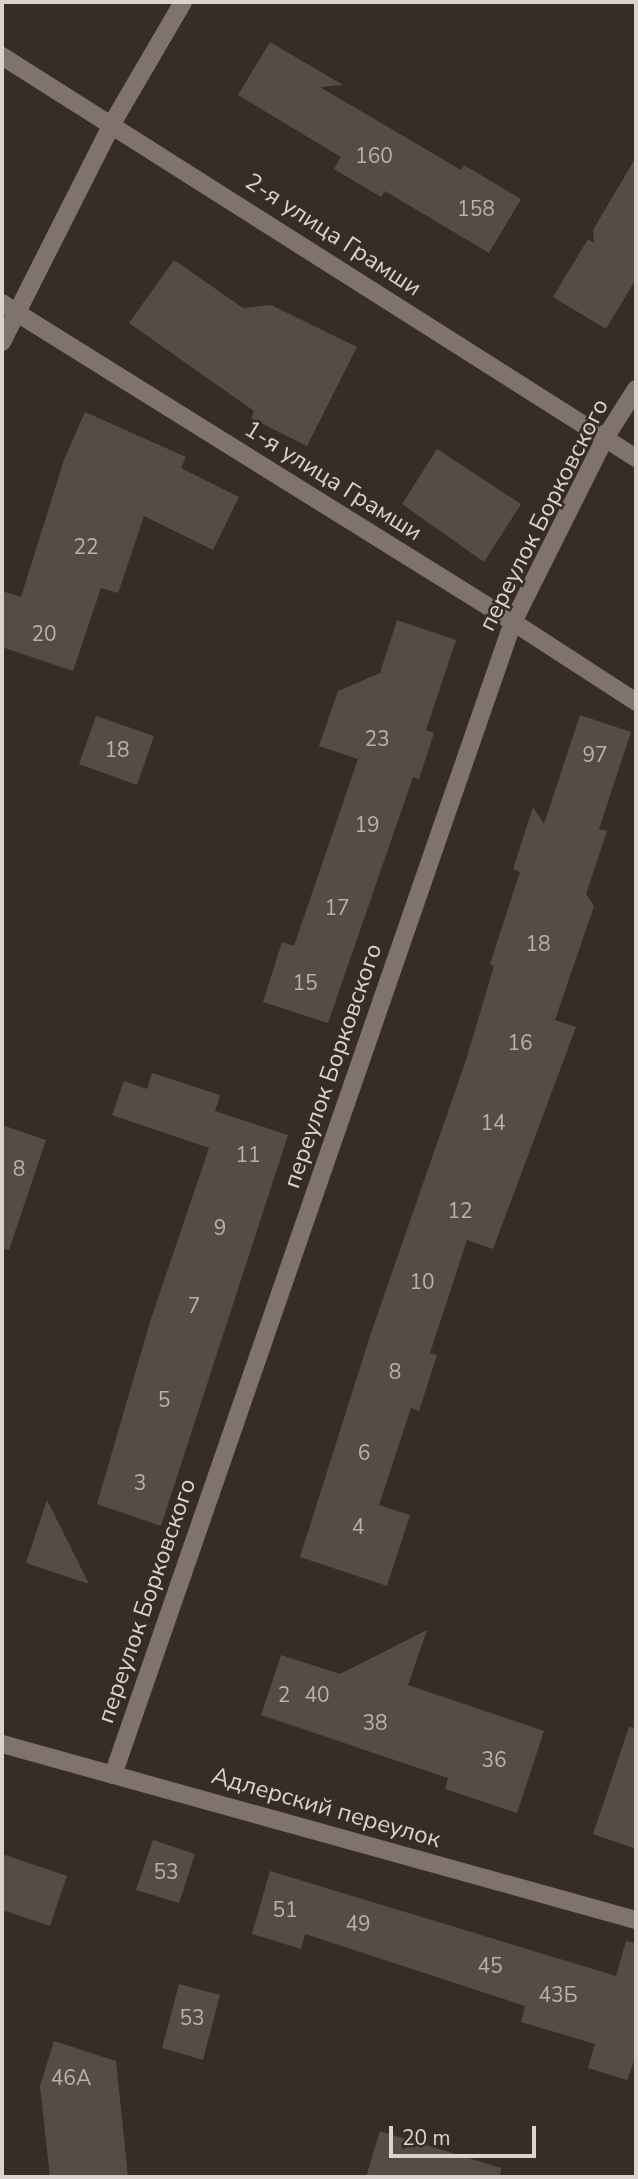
<!DOCTYPE html>
<html>
<head>
<meta charset="utf-8">
<style>
  body { margin:0 }
  #map { position:relative; width:638px; height:2179px; overflow:hidden; background:#372d27; font-family:"Nunito Sans",sans-serif }
  div>[style] { position:absolute }
  .building>* { inset:0; background:#574b45 }
  .pedestrian>* { height:18px; margin:-9px; padding:0 9px; transform-origin:9px; border-radius:9px; background:#80736d }
  .minor>* { height:18px; margin:-9px; padding:0 9px; transform-origin:9px; border-radius:9px; background:#80736d }
  .tertiary>* { height:18px; margin:-9px; padding:0 9px; transform-origin:9px; border-radius:9px; background:#80736d }
  span { translate:-50% -50%; white-space:nowrap; text-align:center; line-height:1.15; -webkit-text-stroke:5px #372d27; paint-order:stroke }
  .number-label { font-size:21px; color:#b9b1ad }
  .number-label span { -webkit-text-stroke-width:0 }
  .street-label { font-size:24px; color:#dad3d0 }
  .frame { position:absolute; inset:0; border:4px solid #dad3d0; pointer-events:none }
  .scale { position:absolute; left:389px; top:2126px; width:147px; height:32px; box-sizing:border-box; border:4px solid #dad3d0; border-top:0; padding-left:9px; font-size:21px; line-height:24px; white-space:nowrap; color:#dad3d0; -webkit-text-stroke:5px #372d27; paint-order:stroke }
</style>
</head>
<body>
<div id="map">
  <div class="building">
    <i style="clip-path:polygon(270px 42px,343px 85px,320px 87px,461px 170px,464px 165px,521px 199px,489px 253px,385px 191px,381px 197px,334px 169px,341px 157px,238px 95px)"></i>
    <i style="clip-path:polygon(636px 157px,636px 279px,606px 329px,553px 297px,588px 239px,594px 243px,593px 230px)"></i>
    <i style="clip-path:polygon(174px 260px,243px 308px,271px 305px,357px 347px,307px 446px,251px 418px,254px 411px,129px 323px)"></i>
    <i style="clip-path:polygon(85px 412px,186px 457px,181px 468px,239px 497px,213px 550px,144px 516px,118px 593px,101px 588px,73px 671px,2px 647px,2px 591px,21px 597px,64px 460px)"></i>
    <i style="clip-path:polygon(437px 449px,521px 504px,484px 562px,402px 504px)"></i>
    <i style="clip-path:polygon(397px 620px,456px 640px,426px 730px,434px 733px,419px 779px,413px 777px,328px 1023px,263px 1002px,282px 942px,294px 946px,358px 759px,319px 746px,338px 691px,380px 673px)"></i>
    <i style="clip-path:polygon(580px 715px,631px 732px,599px 829px,607px 831px,586px 894px,594px 906px,555px 1020px,576px 1027px,493px 1249px,467px 1240px,430px 1353px,437px 1355px,419px 1411px,411px 1408px,379px 1505px,410px 1515px,387px 1586px,300px 1557px,371px 1333px,466px 1060px,494px 966px,490px 964px,520px 872px,513px 869px,533px 807px,544px 824px)"></i>
    <i style="clip-path:polygon(96px 716px,154px 736px,137px 785px,79px 764px)"></i>
    <i style="clip-path:polygon(152px 1073px,220px 1095px,215px 1111px,288px 1135px,161px 1526px,97px 1504px,150px 1322px,209px 1148px,112px 1115px,124px 1081px,147px 1089px)"></i>
    <i style="clip-path:polygon(2px 1125px,46px 1140px,9px 1250px,2px 1249px)"></i>
    <i style="clip-path:polygon(47px 1500px,89px 1584px,26px 1563px)"></i>
    <i style="clip-path:polygon(427px 1630px,408px 1685px,544px 1731px,517px 1813px,445px 1789px,448px 1778px,261px 1715px,281px 1655px,340px 1674px)"></i>
    <i style="clip-path:polygon(629px 1727px,636px 1728px,636px 1849px,593px 1834px)"></i>
    <i style="clip-path:polygon(153px 1840px,195px 1854px,179px 1903px,136px 1890px)"></i>
    <i style="clip-path:polygon(2px 1854px,67px 1876px,50px 1926px,2px 1910px)"></i>
    <i style="clip-path:polygon(270px 1871px,616px 1976px,626px 1941px,636px 1943px,636px 2056px,627px 2080px,588px 2068px,595px 2044px,521px 2022px,525px 2006px,305px 1934px,301px 1949px,252px 1934px)"></i>
    <i style="clip-path:polygon(179px 1984px,220px 1995px,203px 2060px,162px 2048px)"></i>
    <i style="clip-path:polygon(54px 2041px,116px 2061px,128px 2177px,50px 2177px,40px 2086px)"></i>
    <i style="clip-path:polygon(380px 2131px,501px 2168px,500px 2177px,366px 2177px)"></i>
  </div>
  <div class="pedestrian">
    <i style="left:14px;top:311px;width:588px;rotate:31.93deg"></i>
  </div>
  <div class="minor">
    <i style="left:2px;top:56px;width:751px;rotate:32.38deg"></i>
    <i style="left:2px;top:303px;width:14px;rotate:34deg"></i>
    <i style="left:513px;top:622px;width:147px;rotate:33deg"></i>
    <i style="left:2px;top:1744px;width:658px;rotate:15.51deg"></i>
    <i style="left:113px;top:1775px;width:1220px;rotate:-70.87deg"></i>
    <i style="left:513px;top:622px;width:206px;rotate:-63.4deg"></i>
    <i style="left:605px;top:438px;width:58px;rotate:-57.7deg"></i>
  </div>
  <div class="tertiary">
    <i style="left:2px;top:342px;width:246px;rotate:-63.2deg"></i>
    <i style="left:113px;top:122px;width:139px;rotate:-59.7deg"></i>
  </div>
  <div class="number-label">
    <span style="left:374px;top:156px">160</span>
    <span style="left:476px;top:209px">158</span>
    <span style="left:86px;top:547px">22</span>
    <span style="left:44px;top:634px">20</span>
    <span style="left:377px;top:739px">23</span>
    <span style="left:117px;top:750px">18</span>
    <span style="left:595px;top:755px">97</span>
    <span style="left:367px;top:825px">19</span>
    <span style="left:337px;top:908px">17</span>
    <span style="left:538px;top:944px">18</span>
    <span style="left:305px;top:983px">15</span>
    <span style="left:520px;top:1043px">16</span>
    <span style="left:493px;top:1123px">14</span>
    <span style="left:248px;top:1155px">11</span>
    <span style="left:19px;top:1169px">8</span>
    <span style="left:460px;top:1211px">12</span>
    <span style="left:220px;top:1228px">9</span>
    <span style="left:422px;top:1282px">10</span>
    <span style="left:194px;top:1306px">7</span>
    <span style="left:395px;top:1372px">8</span>
    <span style="left:164px;top:1400px">5</span>
    <span style="left:364px;top:1453px">6</span>
    <span style="left:140px;top:1483px">3</span>
    <span style="left:358px;top:1527px">4</span>
    <span style="left:284px;top:1695px">2</span>
    <span style="left:317px;top:1695px">40</span>
    <span style="left:375px;top:1723px">38</span>
    <span style="left:494px;top:1760px">36</span>
    <span style="left:166px;top:1872px">53</span>
    <span style="left:285px;top:1910px">51</span>
    <span style="left:358px;top:1924px">49</span>
    <span style="left:490px;top:1966px">45</span>
    <span style="left:558px;top:1995px">43Б</span>
    <span style="left:192px;top:2018px">53</span>
    <span style="left:71px;top:2078px">46А</span>
  </div>
  <div class="street-label">
    <span style="left:333px;top:235px;rotate:33deg">2-я улица Грамши</span>
    <span style="left:333px;top:481px;rotate:32deg">1-я улица Грамши</span>
    <span style="left:544px;top:515px;rotate:-63deg">переулок Борковского</span>
    <span style="left:333px;top:1066px;rotate:-71deg">переулок Борковского</span>
    <span style="left:147px;top:1601px;rotate:-71deg">переулок Борковского</span>
    <span style="left:326px;top:1808px;rotate:16deg">Адлерский переулок</span>
  </div>
  <div class="frame"></div>
  <div class="scale">20 m</div>
</div>
</body>
</html>
